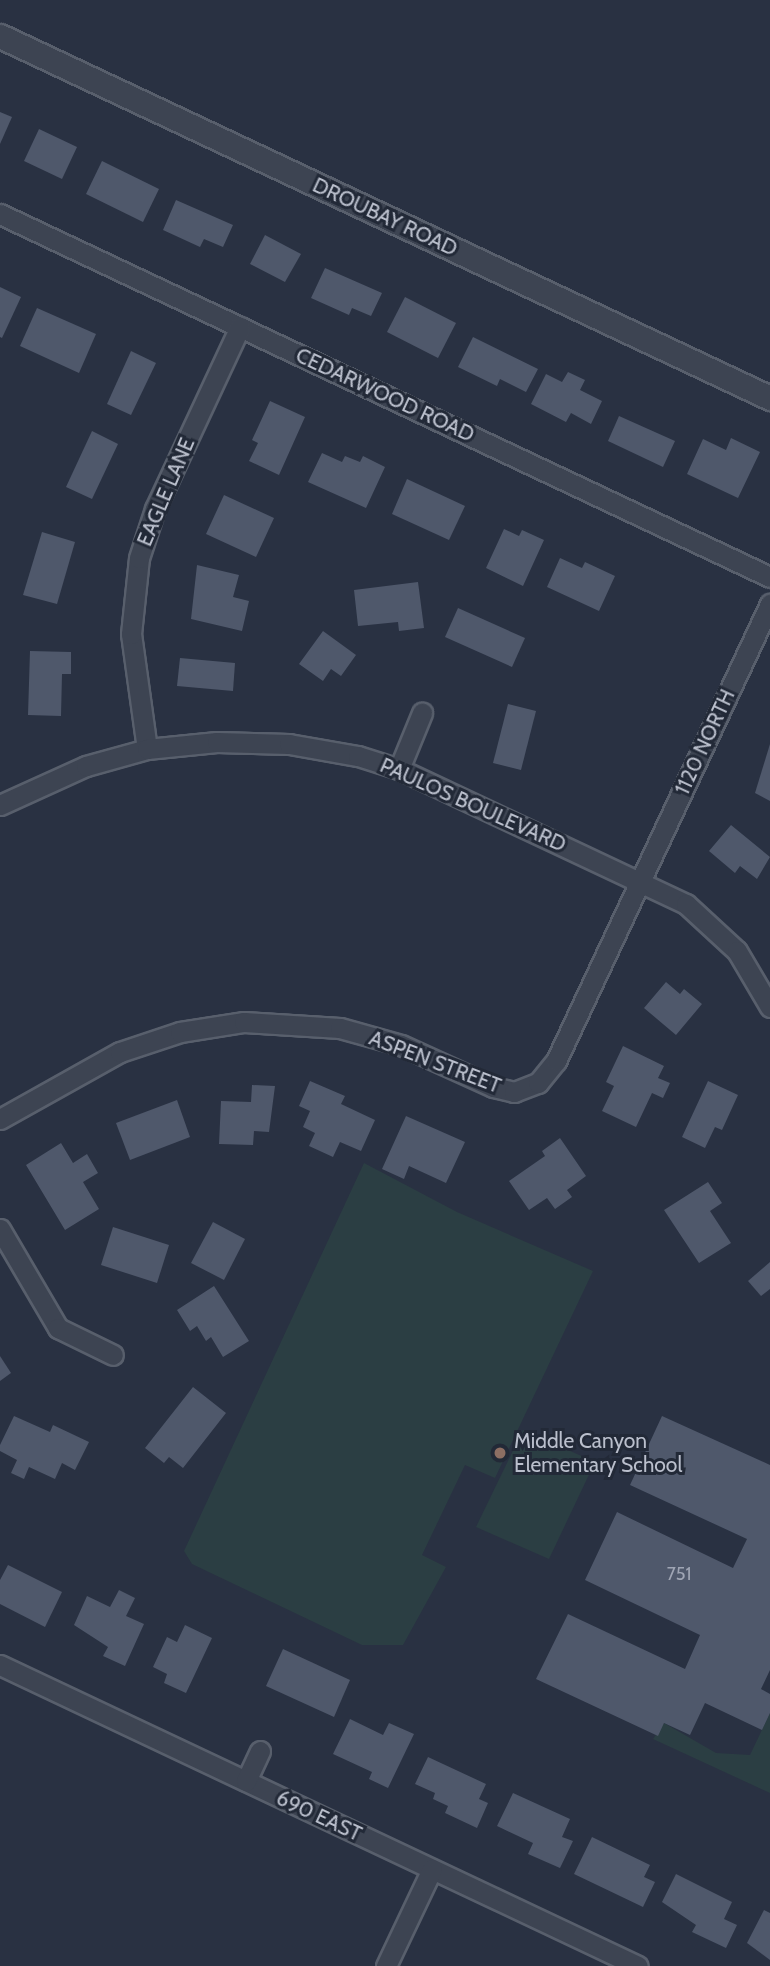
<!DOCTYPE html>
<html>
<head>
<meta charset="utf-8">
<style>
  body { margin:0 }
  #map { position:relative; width:770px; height:1966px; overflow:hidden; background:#293142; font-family:Cabin,sans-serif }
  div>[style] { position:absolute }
  .green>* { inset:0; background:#2b3e43 }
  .building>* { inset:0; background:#4f586b }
  .roads { filter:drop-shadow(2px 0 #585f6c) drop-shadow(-2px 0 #585f6c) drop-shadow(0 2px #585f6c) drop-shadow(0 -2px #585f6c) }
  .minor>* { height:19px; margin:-9.5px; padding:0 9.5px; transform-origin:9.5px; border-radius:9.5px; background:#3d4452 }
  .tertiary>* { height:23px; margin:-11.5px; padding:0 11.5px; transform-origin:11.5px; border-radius:11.5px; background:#3d4452 }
  .dots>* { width:19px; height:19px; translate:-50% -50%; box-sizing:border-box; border:4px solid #222937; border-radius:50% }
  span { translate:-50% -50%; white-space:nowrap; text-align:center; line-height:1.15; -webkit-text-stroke:6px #222937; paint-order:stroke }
  .number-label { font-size:18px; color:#9fa5b4 }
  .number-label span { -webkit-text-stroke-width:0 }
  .street-label { font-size:21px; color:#babfcc }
  .poi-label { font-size:21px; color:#babfcc }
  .left { translate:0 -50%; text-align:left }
</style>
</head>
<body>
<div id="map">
  <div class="green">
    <i style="clip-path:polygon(364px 1163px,457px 1212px,593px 1271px,495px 1478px,465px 1465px,422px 1555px,446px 1567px,403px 1645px,362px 1645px,192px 1564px,184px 1551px)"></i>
    <i style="clip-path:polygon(523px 1430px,595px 1462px,549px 1559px,476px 1527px)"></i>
    <i style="clip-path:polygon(770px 1713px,770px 1793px,653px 1739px,664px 1723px,716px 1753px,750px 1755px)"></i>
  </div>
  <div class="building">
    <i style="clip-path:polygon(0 112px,12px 117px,0 144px)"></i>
    <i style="clip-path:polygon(39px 129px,77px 147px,62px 179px,24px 161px)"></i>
    <i style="clip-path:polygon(102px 161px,159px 189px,143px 222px,86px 194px)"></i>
    <i style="clip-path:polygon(176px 200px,233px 225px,223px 247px,204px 239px,200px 247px,163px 230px)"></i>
    <i style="clip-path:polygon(265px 235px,301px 254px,285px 282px,250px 264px)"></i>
    <i style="clip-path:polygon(325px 268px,382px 293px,371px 316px,352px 308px,349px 315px,311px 298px)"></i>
    <i style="clip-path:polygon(0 287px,21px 297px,2px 338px,0 337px)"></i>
    <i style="clip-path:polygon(405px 297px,456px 323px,438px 358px,387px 332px)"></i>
    <i style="clip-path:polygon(37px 308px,96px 334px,79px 373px,20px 346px)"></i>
    <i style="clip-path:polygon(473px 337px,538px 369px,526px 392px,500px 379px,497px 386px,458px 367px)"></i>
    <i style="clip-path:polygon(131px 351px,156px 363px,131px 415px,107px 404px)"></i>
    <i style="clip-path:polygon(568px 372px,585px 380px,580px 390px,602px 401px,591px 424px,571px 413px,566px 422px,531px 404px,546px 374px,562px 382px)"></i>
    <i style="clip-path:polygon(270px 401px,305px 417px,279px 475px,249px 461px,258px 443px,252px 440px)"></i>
    <i style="clip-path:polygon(619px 416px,675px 441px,663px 467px,608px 441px)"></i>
    <i style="clip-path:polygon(92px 431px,118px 444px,92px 499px,66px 487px)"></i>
    <i style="clip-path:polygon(731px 438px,760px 452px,738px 498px,687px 474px,703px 439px,726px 450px)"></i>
    <i style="clip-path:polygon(322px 453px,342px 462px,345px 456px,360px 462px,363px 456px,385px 467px,366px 508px,308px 482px)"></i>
    <i style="clip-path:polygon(407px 479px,465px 506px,449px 540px,392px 514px)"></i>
    <i style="clip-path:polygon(224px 495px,274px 518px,256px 557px,206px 534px)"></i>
    <i style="clip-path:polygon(504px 529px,519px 536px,522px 530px,544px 540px,523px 586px,486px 568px)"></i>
    <i style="clip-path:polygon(42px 532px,75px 542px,57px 604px,23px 595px)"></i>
    <i style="clip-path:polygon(560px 558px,582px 568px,585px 562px,615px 576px,599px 611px,547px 587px)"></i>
    <i style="clip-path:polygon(197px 565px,239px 575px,233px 597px,249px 601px,242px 631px,191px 619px)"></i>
    <i style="clip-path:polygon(418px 582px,424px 628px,399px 631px,398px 622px,358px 626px,354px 590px)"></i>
    <i style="clip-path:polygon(458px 608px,525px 638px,512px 667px,445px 637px)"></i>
    <i style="clip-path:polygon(323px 631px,356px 655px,341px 676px,331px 669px,323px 681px,299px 664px)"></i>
    <i style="clip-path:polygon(30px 651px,71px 652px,71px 674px,62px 674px,61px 716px,28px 715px)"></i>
    <i style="clip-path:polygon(180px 658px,235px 663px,233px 691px,177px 686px)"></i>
    <i style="clip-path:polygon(508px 704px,536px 711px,521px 770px,493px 763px)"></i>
    <i style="clip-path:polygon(770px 744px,770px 801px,755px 793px)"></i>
    <i style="clip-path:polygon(731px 825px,770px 857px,757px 879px,740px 866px,735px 873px,709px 851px)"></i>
    <i style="clip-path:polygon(666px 982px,680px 994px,684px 989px,702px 1004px,676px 1035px,644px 1008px)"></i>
    <i style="clip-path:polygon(623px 1046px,664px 1066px,658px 1078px,670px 1083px,663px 1098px,652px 1093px,636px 1127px,602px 1111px,614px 1086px,606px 1082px)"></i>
    <i style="clip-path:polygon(310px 1081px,345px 1096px,341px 1104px,375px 1120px,361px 1151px,340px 1142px,333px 1157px,309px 1146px,315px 1133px,303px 1127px,310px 1111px,299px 1106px)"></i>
    <i style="clip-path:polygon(708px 1081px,738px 1095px,722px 1130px,715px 1127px,705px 1148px,682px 1137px)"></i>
    <i style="clip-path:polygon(252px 1085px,275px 1086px,269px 1132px,254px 1131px,253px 1145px,219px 1144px,221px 1101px,251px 1102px)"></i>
    <i style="clip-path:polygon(177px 1100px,190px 1137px,130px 1160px,116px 1123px)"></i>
    <i style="clip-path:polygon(406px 1116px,465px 1142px,446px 1183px,409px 1166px,404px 1179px,382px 1169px)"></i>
    <i style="clip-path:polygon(560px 1138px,586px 1176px,567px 1190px,572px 1197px,555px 1209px,547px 1198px,529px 1210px,509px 1181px,545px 1156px,542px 1151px)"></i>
    <i style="clip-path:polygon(61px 1143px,73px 1163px,87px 1154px,98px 1173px,83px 1182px,99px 1209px,65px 1230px,26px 1165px)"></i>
    <i style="clip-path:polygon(708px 1182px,722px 1203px,710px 1211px,731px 1243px,699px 1263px,664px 1210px)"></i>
    <i style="clip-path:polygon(213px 1222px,245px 1239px,224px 1280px,191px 1263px)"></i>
    <i style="clip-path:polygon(113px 1227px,169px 1245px,157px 1283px,101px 1265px)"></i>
    <i style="clip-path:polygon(770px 1262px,770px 1289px,761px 1296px,748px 1281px)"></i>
    <i style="clip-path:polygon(214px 1286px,249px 1341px,223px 1357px,211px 1337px,206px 1341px,197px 1326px,190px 1331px,177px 1310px)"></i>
    <i style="clip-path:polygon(0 1356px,11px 1373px,0 1381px)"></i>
    <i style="clip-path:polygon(193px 1387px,226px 1413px,183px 1468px,169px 1457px,164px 1463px,145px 1448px)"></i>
    <i style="clip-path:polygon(14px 1416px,50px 1432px,53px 1425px,89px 1442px,75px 1470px,62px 1463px,55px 1479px,29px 1467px,24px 1479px,11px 1473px,17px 1460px,0 1451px,0 1445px)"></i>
    <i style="clip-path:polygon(662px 1416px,770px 1465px,770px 1670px,761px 1689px,770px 1694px,770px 1713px,762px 1730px,705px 1703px,690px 1735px,664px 1723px,658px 1736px,536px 1679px,568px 1614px,685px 1669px,700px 1635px,585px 1580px,617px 1512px,733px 1568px,747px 1539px,630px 1485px)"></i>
    <i style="clip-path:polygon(8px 1565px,62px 1592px,45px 1627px,0 1604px,0 1580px)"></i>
    <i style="clip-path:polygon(119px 1590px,135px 1598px,126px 1616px,144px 1624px,125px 1666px,103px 1656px,108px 1647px,74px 1625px,87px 1596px,110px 1607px)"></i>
    <i style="clip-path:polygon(185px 1625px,212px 1638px,186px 1693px,164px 1683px,167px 1674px,153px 1667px,167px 1637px,177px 1642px)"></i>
    <i style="clip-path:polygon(283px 1649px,350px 1680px,334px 1717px,266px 1686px)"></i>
    <i style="clip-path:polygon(350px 1719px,383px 1735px,389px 1723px,414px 1734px,388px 1788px,369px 1779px,372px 1772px,333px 1754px)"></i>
    <i style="clip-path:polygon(428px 1757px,486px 1784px,479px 1799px,488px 1803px,477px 1828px,445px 1813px,448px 1806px,433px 1799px,435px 1793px,415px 1784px)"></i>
    <i style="clip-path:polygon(513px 1793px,570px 1819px,562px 1837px,573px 1841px,560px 1868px,528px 1854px,533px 1843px,497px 1826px)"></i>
    <i style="clip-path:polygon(592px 1837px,650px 1865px,644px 1877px,655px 1882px,643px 1907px,574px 1874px)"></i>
    <i style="clip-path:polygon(676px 1874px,732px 1902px,724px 1919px,737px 1925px,726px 1948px,692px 1932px,696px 1925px,662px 1902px)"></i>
    <i style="clip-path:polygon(764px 1910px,770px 1913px,770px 1960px,747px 1943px)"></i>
  </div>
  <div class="roads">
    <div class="minor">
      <i style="left:0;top:214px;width:851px;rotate:25.24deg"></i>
      <i style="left:147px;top:749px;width:116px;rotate:-97.9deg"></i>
      <i style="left:131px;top:634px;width:76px;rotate:-84deg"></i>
      <i style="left:139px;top:558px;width:52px;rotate:-71.9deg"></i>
      <i style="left:155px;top:509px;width:201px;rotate:-65deg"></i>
      <i style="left:399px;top:769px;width:61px;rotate:-67.7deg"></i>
      <i style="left:0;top:805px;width:94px;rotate:-24.4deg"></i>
      <i style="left:86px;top:766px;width:63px;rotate:-15.6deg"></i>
      <i style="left:147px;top:749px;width:70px;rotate:-5.7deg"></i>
      <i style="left:217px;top:742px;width:72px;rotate:1.6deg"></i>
      <i style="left:289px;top:744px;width:70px;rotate:9.9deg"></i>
      <i style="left:358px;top:756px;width:43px;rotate:17.6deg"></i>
      <i style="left:399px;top:769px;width:317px;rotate:25.2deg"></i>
      <i style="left:686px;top:904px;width:69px;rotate:42.7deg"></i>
      <i style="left:737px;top:951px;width:65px;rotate:59.5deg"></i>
      <i style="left:0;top:1119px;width:137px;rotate:-29.2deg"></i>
      <i style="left:120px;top:1052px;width:63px;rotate:-18.4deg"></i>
      <i style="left:180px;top:1032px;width:65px;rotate:-8.9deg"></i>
      <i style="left:244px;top:1022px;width:96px;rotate:3.6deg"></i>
      <i style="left:340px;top:1028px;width:63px;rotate:15.6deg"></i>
      <i style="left:401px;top:1045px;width:101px;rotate:24.5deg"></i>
      <i style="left:493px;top:1087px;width:22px;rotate:13deg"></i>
      <i style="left:514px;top:1092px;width:26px;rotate:-21deg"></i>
      <i style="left:538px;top:1083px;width:28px;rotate:-51deg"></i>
      <i style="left:556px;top:1061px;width:505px;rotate:-64.91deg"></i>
      <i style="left:0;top:1229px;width:115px;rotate:59.6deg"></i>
      <i style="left:58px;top:1328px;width:61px;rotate:26.1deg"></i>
      <i style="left:0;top:1665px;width:705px;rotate:25.26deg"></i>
      <i style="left:246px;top:1781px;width:33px;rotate:-65deg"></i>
      <i style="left:386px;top:1966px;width:107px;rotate:-64.6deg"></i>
    </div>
    <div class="tertiary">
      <i style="left:0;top:36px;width:851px;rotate:25.18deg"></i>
    </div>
  </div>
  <div class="dots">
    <i style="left:500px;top:1453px;background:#8d6e63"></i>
  </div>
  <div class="number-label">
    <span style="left:679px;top:1574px">751</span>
  </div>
  <div class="street-label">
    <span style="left:385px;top:217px;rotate:25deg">DROUBAY ROAD</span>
    <span style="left:385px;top:395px;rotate:25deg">CEDARWOOD ROAD</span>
    <span style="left:166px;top:492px;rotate:-67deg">EAGLE LANE</span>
    <span style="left:705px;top:742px;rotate:-65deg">1120 NORTH</span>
    <span style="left:473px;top:805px;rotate:24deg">PAULOS BOULEVARD</span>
    <span style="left:435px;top:1062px;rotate:21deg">ASPEN STREET</span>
    <span style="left:319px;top:1816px;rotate:25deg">690 EAST</span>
  </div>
  <div class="poi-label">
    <span class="left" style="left:514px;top:1453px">Middle Canyon<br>Elementary School</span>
  </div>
</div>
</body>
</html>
